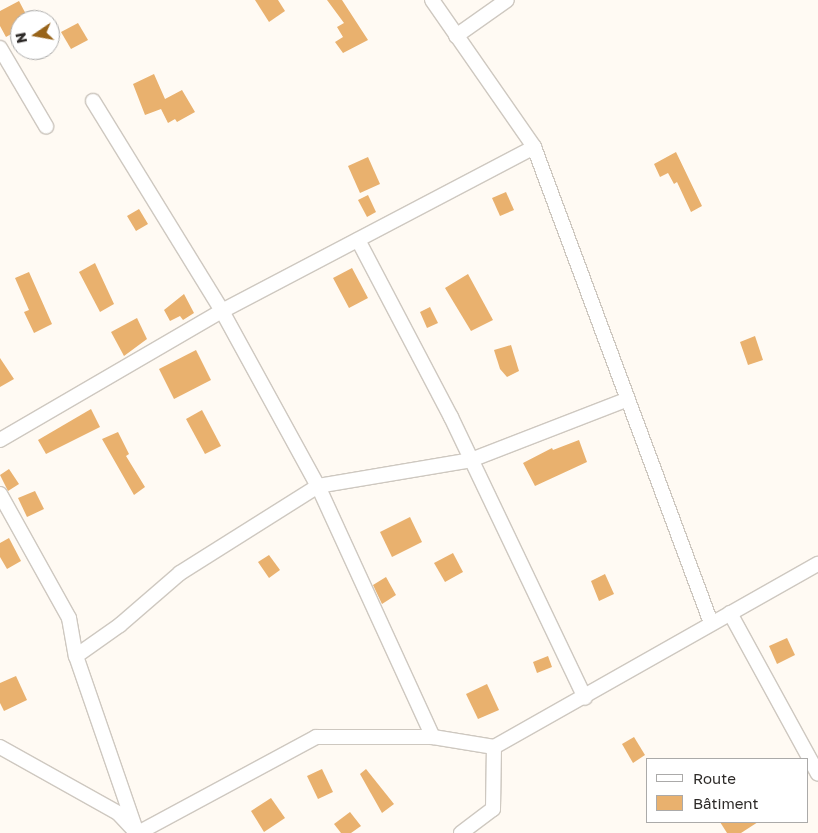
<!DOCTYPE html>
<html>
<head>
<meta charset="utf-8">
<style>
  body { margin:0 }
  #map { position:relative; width:818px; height:833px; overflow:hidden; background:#fffaf3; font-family:"Golos Text",sans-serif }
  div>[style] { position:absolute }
  .building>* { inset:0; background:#e9b16e }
  .roads { filter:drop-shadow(1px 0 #cec8c0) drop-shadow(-1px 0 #cec8c0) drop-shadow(0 1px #cec8c0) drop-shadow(0 -1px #cec8c0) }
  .minor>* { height:14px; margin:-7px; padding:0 7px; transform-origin:7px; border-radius:7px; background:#fff }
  span { translate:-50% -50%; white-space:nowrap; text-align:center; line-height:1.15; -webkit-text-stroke:4px #fff; paint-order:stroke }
  .legend { position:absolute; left:646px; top:758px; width:162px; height:65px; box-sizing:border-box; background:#fff; border:1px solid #abaaa9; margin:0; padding:6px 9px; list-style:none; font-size:15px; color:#2e2b29 }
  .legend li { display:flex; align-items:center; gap:10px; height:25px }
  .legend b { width:25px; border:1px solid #abaaa9 }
  .north { position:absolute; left:10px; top:10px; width:50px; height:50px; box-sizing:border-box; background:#fff; border:1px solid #abaaa9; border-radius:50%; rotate:258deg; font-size:14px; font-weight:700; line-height:20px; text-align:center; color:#2e2b29 }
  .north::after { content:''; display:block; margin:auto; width:18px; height:22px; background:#98641a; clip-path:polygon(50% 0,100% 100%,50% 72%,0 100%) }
</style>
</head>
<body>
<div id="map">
  <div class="building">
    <i style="clip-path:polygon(255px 0,278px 0,285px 11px,269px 22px)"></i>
    <i style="clip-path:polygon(327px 0,342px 0,368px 40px,343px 53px,335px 42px,343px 37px,337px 27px,344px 23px)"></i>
    <i style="clip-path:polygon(19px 1px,29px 20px,20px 20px,20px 29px,6px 37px,0 26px,0 11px)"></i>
    <i style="clip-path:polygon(78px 23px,88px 40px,71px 49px,61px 32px)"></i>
    <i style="clip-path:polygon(154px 74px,165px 99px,182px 90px,195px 112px,177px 122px,175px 119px,168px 123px,161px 109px,145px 115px,133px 84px)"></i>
    <i style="clip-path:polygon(676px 152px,702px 206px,691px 212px,677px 182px,674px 184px,668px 173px,660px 177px,654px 164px)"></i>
    <i style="clip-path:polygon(368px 157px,380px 184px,360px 193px,348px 166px)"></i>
    <i style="clip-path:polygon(506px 192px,514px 210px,500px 216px,492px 198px)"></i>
    <i style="clip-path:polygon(368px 195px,376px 212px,367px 217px,358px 200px)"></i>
    <i style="clip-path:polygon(139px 209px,148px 224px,136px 231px,127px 216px)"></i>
    <i style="clip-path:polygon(95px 263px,114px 304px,100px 312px,79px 272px)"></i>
    <i style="clip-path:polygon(352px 268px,368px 298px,349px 308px,333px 278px)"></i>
    <i style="clip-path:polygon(29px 272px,52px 324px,34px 333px,24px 312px,29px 310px,15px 278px)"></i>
    <i style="clip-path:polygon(468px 274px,493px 320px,471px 331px,445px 288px)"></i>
    <i style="clip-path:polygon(184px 294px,194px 313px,183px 320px,180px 316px,170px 321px,164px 310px)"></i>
    <i style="clip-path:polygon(430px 307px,438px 323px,427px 328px,420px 312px)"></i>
    <i style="clip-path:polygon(137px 318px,147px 339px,124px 356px,111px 332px)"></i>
    <i style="clip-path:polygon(755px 336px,763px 360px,748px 365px,740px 342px)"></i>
    <i style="clip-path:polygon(511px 345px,519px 371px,507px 377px,500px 369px,494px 350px)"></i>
    <i style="clip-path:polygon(196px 350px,211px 380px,174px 399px,159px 369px)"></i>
    <i style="clip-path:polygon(0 358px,14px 379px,0 387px)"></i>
    <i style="clip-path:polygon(91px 409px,100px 427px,46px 454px,38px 440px)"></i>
    <i style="clip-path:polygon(202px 410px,221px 446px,205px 454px,186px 419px)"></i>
    <i style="clip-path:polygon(118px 432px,129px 454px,126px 456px,145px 487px,134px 495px,102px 439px)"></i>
    <i style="clip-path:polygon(579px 440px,587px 462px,535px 486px,523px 463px,552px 448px,553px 450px)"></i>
    <i style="clip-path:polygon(9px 469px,19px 484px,8px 491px,0 475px)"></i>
    <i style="clip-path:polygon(35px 491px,44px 509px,27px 517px,18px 498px)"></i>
    <i style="clip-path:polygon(410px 517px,422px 542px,392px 557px,380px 532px)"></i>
    <i style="clip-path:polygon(9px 538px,21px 561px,7px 569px,0 557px,0 543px)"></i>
    <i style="clip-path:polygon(453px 553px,463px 572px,445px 582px,434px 563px)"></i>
    <i style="clip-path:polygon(269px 555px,280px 570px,269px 578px,258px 562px)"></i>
    <i style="clip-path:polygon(605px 574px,614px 594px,599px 601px,591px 581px)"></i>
    <i style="clip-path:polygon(386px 577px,396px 595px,382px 604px,373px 585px)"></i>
    <i style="clip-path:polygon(787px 638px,795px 655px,777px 664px,769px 646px)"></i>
    <i style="clip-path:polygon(548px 656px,552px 667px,537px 673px,533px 662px)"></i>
    <i style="clip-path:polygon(16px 676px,27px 700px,4px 711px,0 703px,0 683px)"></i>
    <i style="clip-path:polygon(487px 684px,499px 710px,478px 719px,466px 694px)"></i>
    <i style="clip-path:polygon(634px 737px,645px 755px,633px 763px,622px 744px)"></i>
    <i style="clip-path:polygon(322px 769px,333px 792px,318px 799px,307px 776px)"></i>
    <i style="clip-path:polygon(366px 769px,394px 804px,382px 813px,360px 774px)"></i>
    <i style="clip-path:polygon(271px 798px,285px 818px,264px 832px,251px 811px)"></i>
    <i style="clip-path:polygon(350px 812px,361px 826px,351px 833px,341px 833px,334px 824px)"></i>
    <i style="clip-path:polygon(720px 822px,758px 822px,741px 833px,727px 833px)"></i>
  </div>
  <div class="roads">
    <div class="minor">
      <i style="left:432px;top:0;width:179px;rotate:55.2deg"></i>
      <i style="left:534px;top:147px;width:508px;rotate:69.6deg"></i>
      <i style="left:456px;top:36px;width:62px;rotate:-35.2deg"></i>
      <i style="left:0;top:48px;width:91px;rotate:59.5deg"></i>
      <i style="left:93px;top:101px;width:246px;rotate:58.4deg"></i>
      <i style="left:222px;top:311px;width:200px;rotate:61.3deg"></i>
      <i style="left:318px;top:486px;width:276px;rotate:65.4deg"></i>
      <i style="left:433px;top:737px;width:62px;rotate:9.3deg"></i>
      <i style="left:358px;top:240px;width:200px;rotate:62.3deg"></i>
      <i style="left:451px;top:417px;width:311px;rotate:64.5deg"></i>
      <i style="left:0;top:440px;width:257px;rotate:-30.2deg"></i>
      <i style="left:222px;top:311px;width:352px;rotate:-27.7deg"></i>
      <i style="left:0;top:494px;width:142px;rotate:60.9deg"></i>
      <i style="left:69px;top:618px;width:39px;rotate:80deg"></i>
      <i style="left:76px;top:656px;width:187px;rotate:71deg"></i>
      <i style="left:730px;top:613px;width:183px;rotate:61.3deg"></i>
      <i style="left:76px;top:656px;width:54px;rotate:-35.2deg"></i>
      <i style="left:120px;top:625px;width:79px;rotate:-40.9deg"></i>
      <i style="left:180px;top:573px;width:163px;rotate:-32.2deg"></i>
      <i style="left:318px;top:486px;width:155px;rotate:-9.6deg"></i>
      <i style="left:471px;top:460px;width:168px;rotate:-21.2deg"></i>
      <i style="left:0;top:747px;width:135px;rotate:29.2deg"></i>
      <i style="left:118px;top:813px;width:22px;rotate:47deg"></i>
      <i style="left:138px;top:833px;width:202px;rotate:-28.3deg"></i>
      <i style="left:316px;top:737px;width:117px"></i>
      <i style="left:461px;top:833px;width:40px;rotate:-37deg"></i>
      <i style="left:493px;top:809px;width:62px;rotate:-89.1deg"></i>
      <i style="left:494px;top:747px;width:372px;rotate:-29.5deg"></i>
    </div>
  </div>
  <ul class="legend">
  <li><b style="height:6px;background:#fff"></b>Route</li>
  <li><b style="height:14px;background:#e9b16e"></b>Bâtiment</li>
  </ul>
  <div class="north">N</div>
</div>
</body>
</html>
